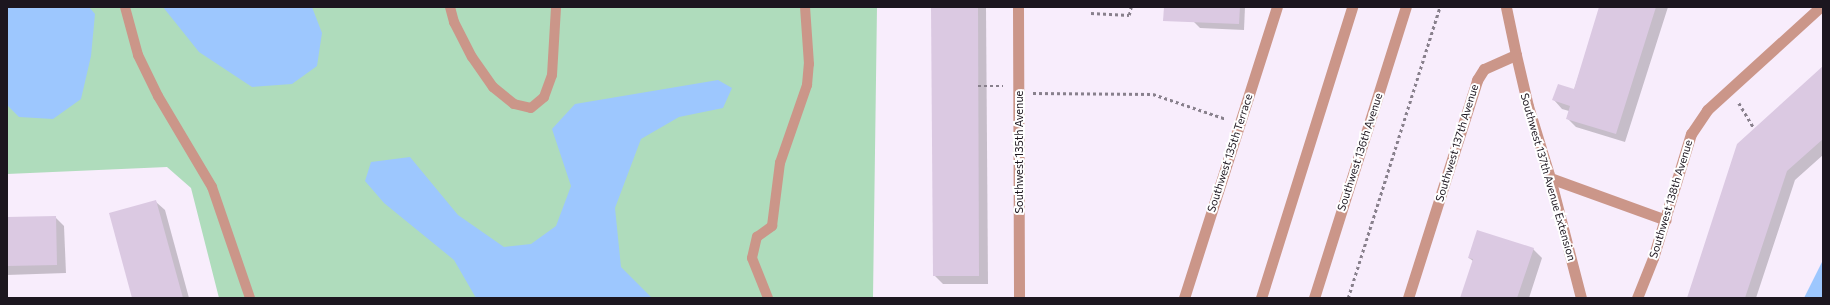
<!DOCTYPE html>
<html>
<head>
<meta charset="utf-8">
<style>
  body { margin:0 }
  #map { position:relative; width:1830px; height:305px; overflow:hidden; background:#f8edfc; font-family:Commissioner,sans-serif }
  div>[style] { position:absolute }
  .green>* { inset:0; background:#afdcbc }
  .water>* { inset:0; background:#9dc7fe }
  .shadow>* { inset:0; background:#0003 }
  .building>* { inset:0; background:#dbc9e2 }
  .path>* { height:2.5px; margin-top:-1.25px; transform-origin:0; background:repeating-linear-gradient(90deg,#88808c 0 3px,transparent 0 6px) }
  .service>* { height:10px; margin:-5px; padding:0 5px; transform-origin:5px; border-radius:5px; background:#cb9689 }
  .minor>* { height:11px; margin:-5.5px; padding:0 5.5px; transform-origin:5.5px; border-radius:5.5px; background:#cb9689 }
  .tertiary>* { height:11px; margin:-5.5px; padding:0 5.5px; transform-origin:5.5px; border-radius:5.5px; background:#cb9689 }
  span { translate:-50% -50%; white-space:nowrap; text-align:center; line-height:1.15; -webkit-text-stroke:4px #fff; paint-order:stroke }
  .street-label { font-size:11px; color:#1c161f }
  .frame { position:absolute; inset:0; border:8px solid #1c161f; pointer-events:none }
</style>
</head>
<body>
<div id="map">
  <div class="green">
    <i style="clip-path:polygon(7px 7px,877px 7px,873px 298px,219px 298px,191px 188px,167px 167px,7px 174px)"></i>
  </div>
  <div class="water">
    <i style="clip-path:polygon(7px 7px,89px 7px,95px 14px,91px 56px,81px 99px,53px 119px,19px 117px,7px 105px)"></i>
    <i style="clip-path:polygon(163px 7px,312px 7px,322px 33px,317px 66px,292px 84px,252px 87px,199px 52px)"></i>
    <i style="clip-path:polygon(718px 80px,732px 88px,723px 108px,679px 117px,641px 139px,615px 208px,621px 267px,652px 298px,476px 298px,454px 260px,384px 203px,365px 181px,371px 162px,410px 157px,458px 215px,504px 247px,531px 244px,556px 226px,571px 186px,552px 129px,575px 104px)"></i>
    <i style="clip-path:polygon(1823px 260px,1823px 298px,1804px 298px)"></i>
  </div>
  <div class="shadow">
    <i style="clip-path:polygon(932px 7px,986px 7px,988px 284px,943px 284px,934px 275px)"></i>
    <i style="clip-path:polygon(1195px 7px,1245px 7px,1244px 30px,1200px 28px,1194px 22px)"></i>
    <i style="clip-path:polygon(1601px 7px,1668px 7px,1625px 142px,1576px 127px,1567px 118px,1569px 111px,1562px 109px,1554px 100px,1574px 90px)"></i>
    <i style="clip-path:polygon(1823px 69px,1823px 155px,1795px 180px,1756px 298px,1688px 298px)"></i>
    <i style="clip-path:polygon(156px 202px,165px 210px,189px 298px,133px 298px)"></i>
    <i style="clip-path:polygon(55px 217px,64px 226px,66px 273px,7px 275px,7px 218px)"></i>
    <i style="clip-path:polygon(1533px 249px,1542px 258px,1529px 298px,1461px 298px,1473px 261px,1469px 258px)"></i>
  </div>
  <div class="building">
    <i style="clip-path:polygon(931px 7px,978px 7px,979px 276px,933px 276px)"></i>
    <i style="clip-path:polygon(1164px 7px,1240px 7px,1239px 24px,1163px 21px)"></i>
    <i style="clip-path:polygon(1599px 7px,1656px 7px,1616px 134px,1566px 119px,1570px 106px,1552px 100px,1558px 84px,1574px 89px)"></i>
    <i style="clip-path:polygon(1823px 66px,1823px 139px,1787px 171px,1745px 298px,1687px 298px,1737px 144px)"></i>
    <i style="clip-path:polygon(156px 200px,183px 298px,132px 298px,109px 213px)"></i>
    <i style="clip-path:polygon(56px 216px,57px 265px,7px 266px,7px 217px)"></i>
    <i style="clip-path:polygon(1477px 230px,1534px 248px,1517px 298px,1460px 298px,1473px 259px,1468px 258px)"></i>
  </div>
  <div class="path">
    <i style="left:1091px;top:13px;width:38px;rotate:3deg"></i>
    <i style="left:1129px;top:15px;width:8px;rotate:-76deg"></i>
    <i style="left:978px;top:86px;width:25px"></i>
    <i style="left:1033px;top:93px;width:120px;rotate:0.5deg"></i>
    <i style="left:1153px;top:94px;width:77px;rotate:18.9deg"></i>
    <i style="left:1739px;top:103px;width:29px;rotate:59deg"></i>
    <i style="left:1348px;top:298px;width:305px;rotate:-72.5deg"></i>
  </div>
  <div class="service">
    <i style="left:125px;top:7px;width:50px;rotate:74.8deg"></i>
    <i style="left:138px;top:55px;width:46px;rotate:64deg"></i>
    <i style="left:158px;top:96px;width:106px;rotate:59.3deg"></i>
    <i style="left:212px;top:187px;width:117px;rotate:71.1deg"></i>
    <i style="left:450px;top:7px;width:16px;rotate:75deg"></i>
    <i style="left:454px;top:22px;width:39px;rotate:63deg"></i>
    <i style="left:472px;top:57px;width:37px;rotate:55deg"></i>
    <i style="left:493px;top:87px;width:27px;rotate:39deg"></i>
    <i style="left:514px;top:104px;width:17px;rotate:13deg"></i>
    <i style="left:531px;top:108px;width:17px;rotate:-40deg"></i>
    <i style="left:544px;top:97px;width:23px;rotate:-70deg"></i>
    <i style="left:552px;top:75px;width:68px;rotate:-86.6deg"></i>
    <i style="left:768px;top:298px;width:43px;rotate:-111.8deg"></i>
    <i style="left:752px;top:258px;width:22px;rotate:-77deg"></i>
    <i style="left:757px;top:237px;width:19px;rotate:-36deg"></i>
    <i style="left:772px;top:226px;width:64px;rotate:-82.8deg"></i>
    <i style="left:780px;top:163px;width:83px;rotate:-70.9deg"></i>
    <i style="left:807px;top:85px;width:21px;rotate:-85deg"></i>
    <i style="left:809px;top:64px;width:57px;rotate:-94deg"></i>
  </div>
  <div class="minor">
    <i style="left:1018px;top:7px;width:291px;rotate:89.8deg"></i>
    <i style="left:1516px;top:55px;width:52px;rotate:76.8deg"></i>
    <i style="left:1528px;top:106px;width:75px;rotate:73deg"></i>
    <i style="left:1550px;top:178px;width:124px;rotate:75.5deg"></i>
    <i style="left:1550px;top:178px;width:123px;rotate:19.9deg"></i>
    <i style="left:1184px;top:298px;width:305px;rotate:-72.3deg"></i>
    <i style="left:1408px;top:298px;width:229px;rotate:-72.4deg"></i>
    <i style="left:1477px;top:80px;width:13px;rotate:-58deg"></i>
    <i style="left:1484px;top:69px;width:35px;rotate:-24deg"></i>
    <i style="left:1516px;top:55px;width:49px;rotate:-101.8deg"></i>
    <i style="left:1637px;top:298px;width:43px;rotate:-68.2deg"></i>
    <i style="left:1653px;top:258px;width:130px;rotate:-73deg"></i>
    <i style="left:1691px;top:134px;width:29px;rotate:-56deg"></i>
    <i style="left:1707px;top:110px;width:153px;rotate:-42.3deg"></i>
  </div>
  <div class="tertiary">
    <i style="left:1261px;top:298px;width:305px;rotate:-72.6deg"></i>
    <i style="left:1314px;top:298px;width:305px;rotate:-72.5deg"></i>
  </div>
  <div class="street-label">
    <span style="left:1457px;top:143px;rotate:-73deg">Southwest 137th Avenue</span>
    <span style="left:1019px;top:152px;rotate:-90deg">Southwest 135th Avenue</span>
    <span style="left:1360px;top:152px;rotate:-72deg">Southwest 136th Avenue</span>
    <span style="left:1230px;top:153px;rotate:-72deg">Southwest 135th Terrace</span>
    <span style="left:1548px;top:177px;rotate:74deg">Southwest 137th Avenue Extension</span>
    <span style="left:1671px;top:199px;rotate:-73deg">Southwest 138th Avenue</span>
  </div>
  <div class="frame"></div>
</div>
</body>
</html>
